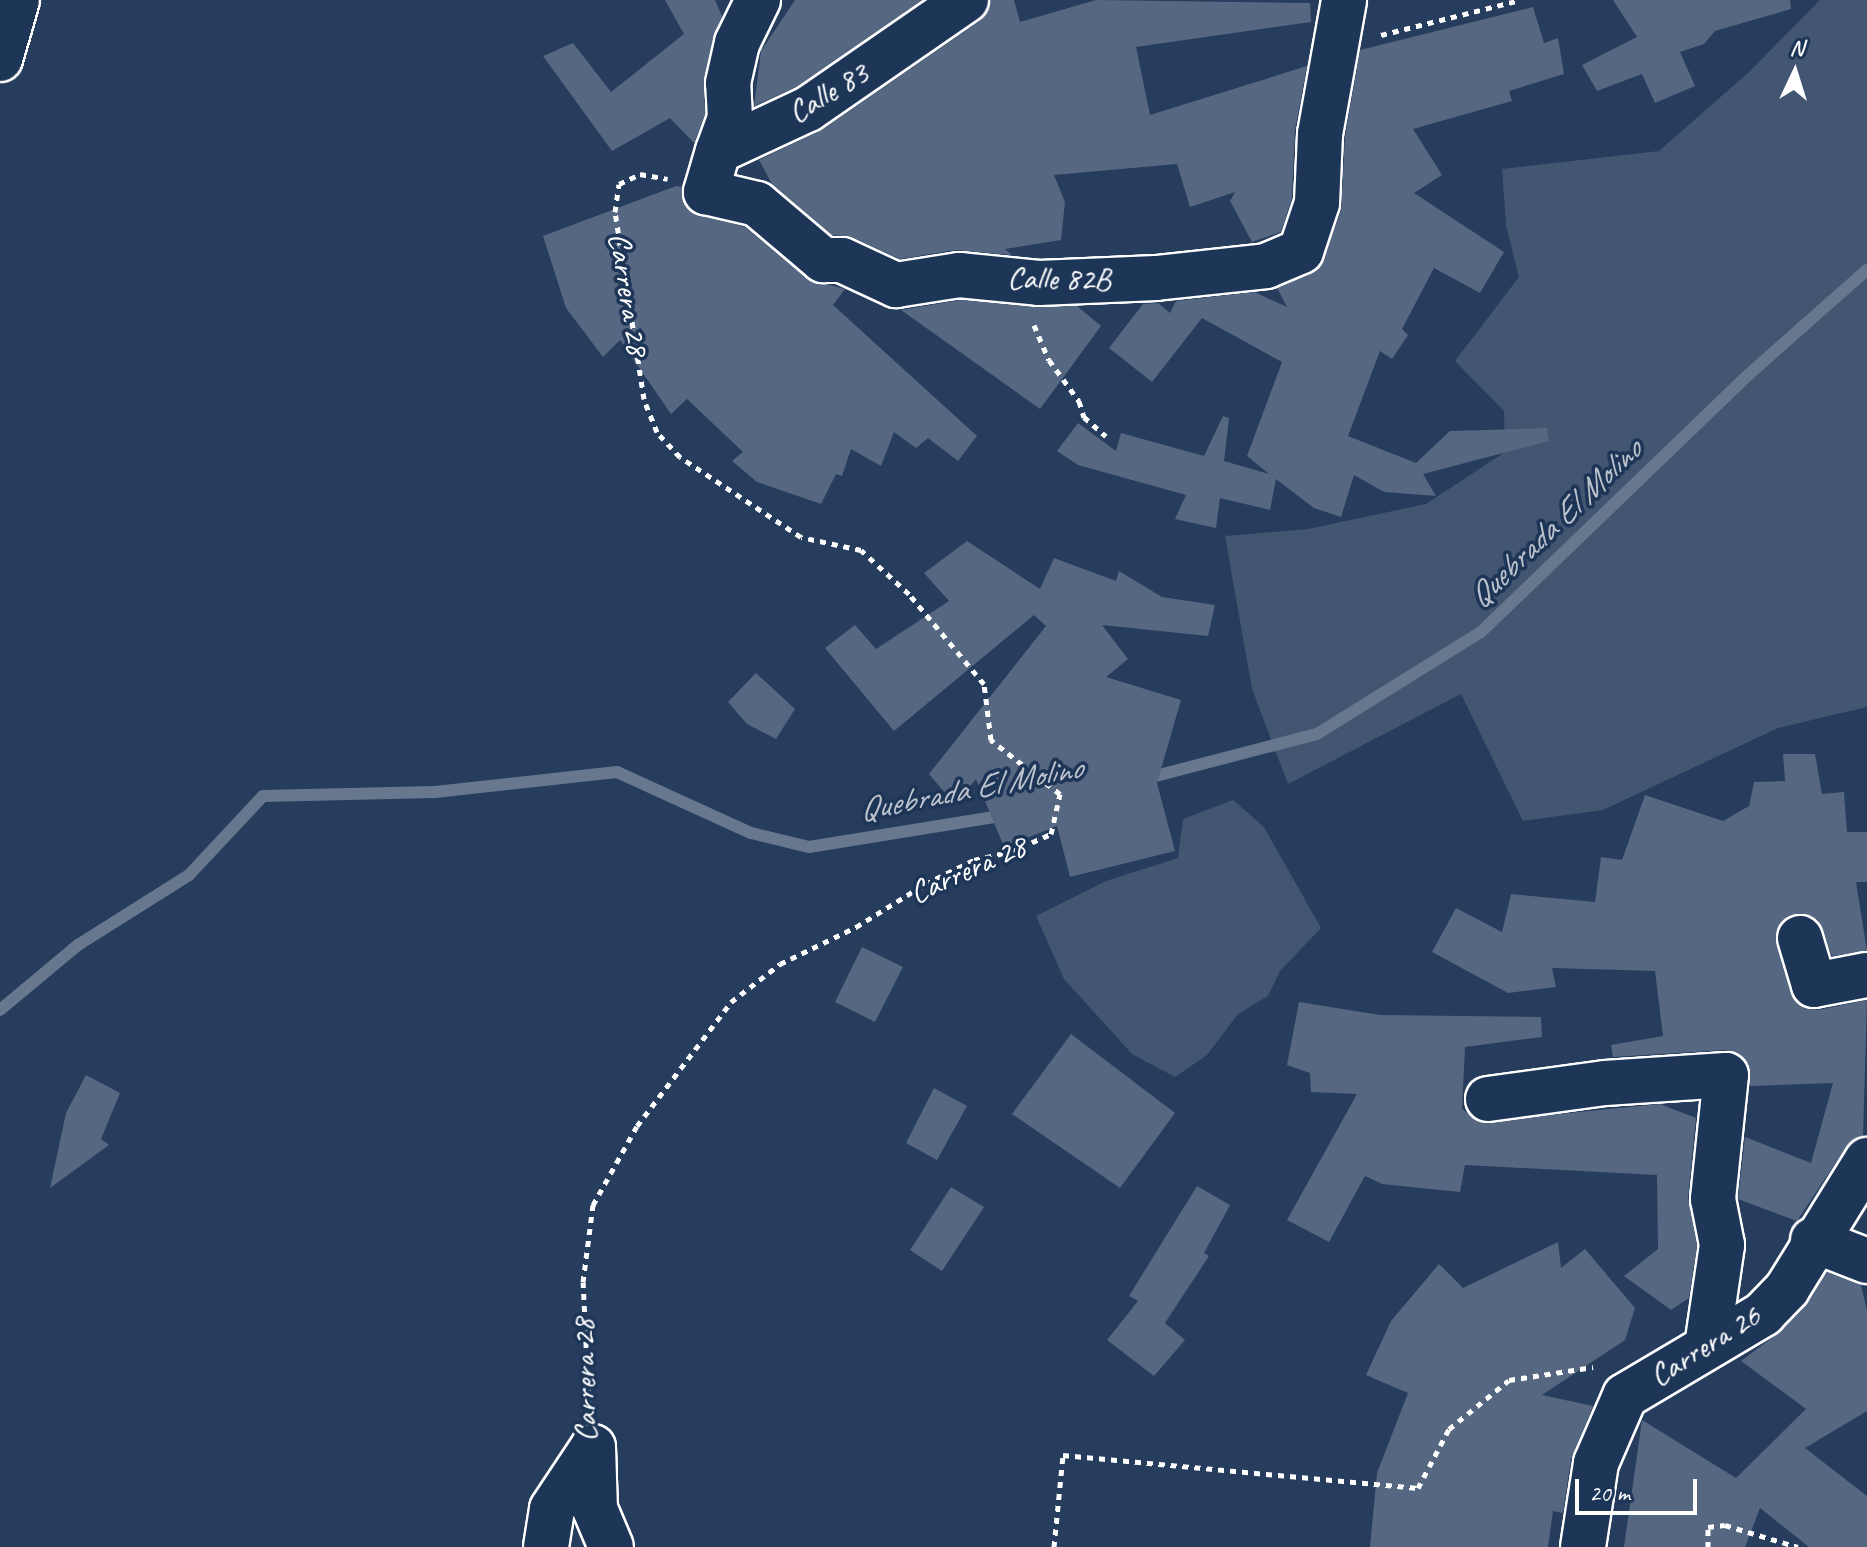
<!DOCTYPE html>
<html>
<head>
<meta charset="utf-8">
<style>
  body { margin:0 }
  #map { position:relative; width:1867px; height:1547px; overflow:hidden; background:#263d5e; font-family:Caveat,sans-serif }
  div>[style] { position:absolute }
  .green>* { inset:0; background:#425672 }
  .stream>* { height:12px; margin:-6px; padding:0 6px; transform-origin:6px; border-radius:6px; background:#67788e }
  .building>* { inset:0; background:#556781 }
  .path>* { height:5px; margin-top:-2.5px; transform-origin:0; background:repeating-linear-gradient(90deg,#fff 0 6px,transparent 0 12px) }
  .roads { filter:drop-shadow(2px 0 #fff) drop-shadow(-2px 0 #fff) drop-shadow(0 2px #fff) drop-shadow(0 -2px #fff) }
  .street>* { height:44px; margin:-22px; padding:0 22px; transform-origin:22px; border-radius:22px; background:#1d3557 }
  .secondary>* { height:44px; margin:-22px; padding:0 22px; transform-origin:22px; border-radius:22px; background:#1d3557 }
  span { translate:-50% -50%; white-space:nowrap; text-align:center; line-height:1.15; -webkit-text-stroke:7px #1d3557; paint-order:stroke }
  .street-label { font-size:32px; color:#fff }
  .water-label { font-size:34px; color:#bbc2cc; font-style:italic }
  .north { position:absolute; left:1755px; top:32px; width:80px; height:80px; -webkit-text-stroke:6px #1d3557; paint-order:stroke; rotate:4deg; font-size:22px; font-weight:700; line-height:32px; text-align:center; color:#fff }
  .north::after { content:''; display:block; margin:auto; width:28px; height:36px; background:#fff; clip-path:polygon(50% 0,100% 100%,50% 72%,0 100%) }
  .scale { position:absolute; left:1575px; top:1479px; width:122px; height:36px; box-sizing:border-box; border:4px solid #fff; border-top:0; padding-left:10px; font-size:24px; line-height:28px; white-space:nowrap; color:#fff; -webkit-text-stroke:6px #1d3557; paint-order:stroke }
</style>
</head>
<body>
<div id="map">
  <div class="green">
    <i style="clip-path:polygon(1820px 0,1867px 0,1867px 707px,1778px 728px,1603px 810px,1523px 821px,1461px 694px,1288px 784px,1252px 689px,1225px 536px,1308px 529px,1426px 504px,1505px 452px,1504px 411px,1455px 361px,1519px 277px,1506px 225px,1502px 169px,1659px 151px,1749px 72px)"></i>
    <i style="clip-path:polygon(1233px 800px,1264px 827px,1321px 928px,1280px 971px,1268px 996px,1238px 1014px,1207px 1055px,1175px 1077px,1132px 1054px,1064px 979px,1036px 916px,1106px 881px,1178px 858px,1183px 819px)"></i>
  </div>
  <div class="stream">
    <i style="left:1144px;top:779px;width:179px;rotate:-14.6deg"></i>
    <i style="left:1317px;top:734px;width:193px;rotate:-31.9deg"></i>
    <i style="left:1481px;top:632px;width:369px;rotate:-43.9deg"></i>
    <i style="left:1747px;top:376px;width:160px;rotate:-41.5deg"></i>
    <i style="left:0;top:1010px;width:102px;rotate:-39.8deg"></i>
    <i style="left:78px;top:945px;width:131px;rotate:-32.2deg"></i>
    <i style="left:189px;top:875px;width:108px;rotate:-46.9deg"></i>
    <i style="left:263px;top:796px;width:172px;rotate:-1.3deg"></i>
    <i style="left:435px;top:792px;width:183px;rotate:-6.3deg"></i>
    <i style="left:617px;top:772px;width:147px;rotate:24.5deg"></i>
    <i style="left:751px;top:833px;width:60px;rotate:13.6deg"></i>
    <i style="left:809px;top:847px;width:200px;rotate:-9.2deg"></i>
  </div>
  <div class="building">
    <i style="clip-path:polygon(665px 0,715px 0,722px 16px,704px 78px,705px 114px,694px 143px,670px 118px,612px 151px,543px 56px,573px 43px,611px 92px,684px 34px)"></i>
    <i style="clip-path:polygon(795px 0,922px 0,796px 87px,754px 106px,761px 51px)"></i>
    <i style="clip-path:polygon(991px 0,1014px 0,1020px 22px,1096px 0,1310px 3px,1311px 22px,1136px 47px,1150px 115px,1307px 66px,1295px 130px,1292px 198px,1281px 232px,1252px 242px,1230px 201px,1235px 192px,1190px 207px,1177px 164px,1054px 175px,1065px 202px,1061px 240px,1005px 249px,1012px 255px,955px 250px,900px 259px,852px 237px,832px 235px,772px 184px,759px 160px,822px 130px,980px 21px)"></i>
    <i style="clip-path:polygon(1613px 0,1790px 0,1791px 9px,1715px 31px,1704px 44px,1680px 52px,1695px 86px,1655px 103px,1642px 74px,1597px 91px,1582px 65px,1637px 37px)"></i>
    <i style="clip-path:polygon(1533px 7px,1544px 43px,1558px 38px,1564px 74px,1509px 91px,1512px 101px,1413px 129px,1442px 175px,1414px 193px,1504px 252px,1480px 293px,1434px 268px,1402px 329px,1408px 335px,1392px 359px,1380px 351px,1348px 436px,1416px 463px,1450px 431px,1547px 428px,1549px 441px,1423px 474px,1436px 496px,1384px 492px,1354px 475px,1341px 517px,1314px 508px,1276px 479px,1270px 510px,1220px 498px,1216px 528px,1175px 519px,1186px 495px,1078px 465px,1057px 451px,1078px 423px,1116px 451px,1121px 433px,1204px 456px,1223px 416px,1229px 418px,1224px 461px,1269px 474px,1247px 456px,1282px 362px,1202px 318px,1152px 382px,1109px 348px,1143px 304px,1158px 303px,1170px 313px,1176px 301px,1254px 292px,1287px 307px,1277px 288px,1320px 267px,1341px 211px,1345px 137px,1360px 50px)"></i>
    <i style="clip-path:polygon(676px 186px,682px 187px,689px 210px,745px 227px,807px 279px,845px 289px,833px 305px,977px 436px,958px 461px,928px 438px,916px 448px,894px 432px,881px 466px,851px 449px,842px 476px,836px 474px,821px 504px,757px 482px,732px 461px,743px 452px,687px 399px,671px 414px,620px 340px,603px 357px,566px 308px,543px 236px)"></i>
    <i style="clip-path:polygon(960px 300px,1077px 306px,1101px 326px,1040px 409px,901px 310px)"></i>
    <i style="clip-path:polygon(967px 541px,1040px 589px,1054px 558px,1116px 581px,1119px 571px,1162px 597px,1215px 605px,1208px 636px,1102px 625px,1128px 659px,1106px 677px,1181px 700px,1157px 783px,1175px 851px,1070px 877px,1057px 826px,1004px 847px,976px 779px,955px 805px,929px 774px,1046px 626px,1034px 615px,894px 731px,825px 648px,855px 625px,876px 649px,949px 601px,924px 573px)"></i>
    <i style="clip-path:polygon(756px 673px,795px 709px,776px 739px,747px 724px,728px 702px)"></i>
    <i style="clip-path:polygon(1783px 754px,1815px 754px,1822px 794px,1844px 792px,1847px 832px,1867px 832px,1867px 882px,1856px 882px,1867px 951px,1832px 956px,1818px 920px,1805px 914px,1782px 920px,1776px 933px,1797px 1003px,1818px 1010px,1867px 1000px,1863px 1136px,1846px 1147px,1797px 1221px,1738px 1199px,1745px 1137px,1811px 1163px,1833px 1083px,1750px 1086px,1748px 1063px,1725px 1050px,1613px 1057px,1611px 1045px,1663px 1036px,1655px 971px,1552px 968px,1556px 987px,1508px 993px,1432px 952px,1456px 908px,1502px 932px,1511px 894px,1595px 902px,1601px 857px,1622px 860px,1645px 795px,1723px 821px,1749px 806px,1754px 782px,1785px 781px)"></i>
    <i style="clip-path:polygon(862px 947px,903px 967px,875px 1022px,835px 1002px)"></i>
    <i style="clip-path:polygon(1299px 1002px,1380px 1015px,1541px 1017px,1542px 1037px,1465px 1047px,1462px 1109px,1479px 1122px,1660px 1104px,1696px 1118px,1688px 1197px,1697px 1246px,1689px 1298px,1671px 1310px,1624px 1276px,1658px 1249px,1657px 1175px,1465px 1165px,1460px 1192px,1382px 1184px,1365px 1176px,1329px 1242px,1287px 1220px,1357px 1094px,1311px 1092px,1310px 1073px,1287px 1065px)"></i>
    <i style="clip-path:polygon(1071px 1034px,1175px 1113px,1120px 1188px,1012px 1114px)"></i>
    <i style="clip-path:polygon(86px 1075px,120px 1093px,101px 1139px,109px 1145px,50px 1188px,66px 1113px)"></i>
    <i style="clip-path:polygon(934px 1088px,967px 1106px,937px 1160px,906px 1143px)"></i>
    <i style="clip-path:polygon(1197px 1186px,1230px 1205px,1204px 1253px,1209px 1256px,1165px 1323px,1185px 1340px,1154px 1376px,1107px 1340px,1138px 1301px,1129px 1296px)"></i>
    <i style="clip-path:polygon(951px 1187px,984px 1207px,942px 1271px,910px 1250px)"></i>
    <i style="clip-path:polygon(1558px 1242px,1561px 1268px,1585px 1249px,1635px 1308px,1625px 1340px,1542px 1395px,1593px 1406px,1571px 1459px,1563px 1513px,1553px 1511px,1548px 1547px,1370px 1547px,1377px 1473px,1408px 1393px,1366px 1375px,1391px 1321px,1439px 1264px,1463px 1288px)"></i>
    <i style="clip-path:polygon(1827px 1272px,1861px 1285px,1867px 1311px,1867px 1411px,1805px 1448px,1867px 1496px,1867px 1547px,1809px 1547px,1760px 1508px,1745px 1547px,1624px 1547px,1642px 1420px,1736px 1478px,1806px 1409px,1741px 1361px,1781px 1331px)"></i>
  </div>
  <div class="path">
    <i style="left:1381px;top:35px;width:143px;rotate:-14.1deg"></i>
    <i style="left:1034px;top:325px;width:38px;rotate:67deg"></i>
    <i style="left:1049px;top:360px;width:51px;rotate:53.8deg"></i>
    <i style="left:1079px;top:401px;width:17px;rotate:73deg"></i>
    <i style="left:1084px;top:417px;width:29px;rotate:41deg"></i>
    <i style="left:589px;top:1407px;width:125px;rotate:-92.7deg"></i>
    <i style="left:583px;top:1282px;width:78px;rotate:-82.6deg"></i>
    <i style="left:593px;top:1205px;width:90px;rotate:-60.9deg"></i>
    <i style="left:637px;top:1126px;width:156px;rotate:-52.8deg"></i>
    <i style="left:731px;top:1002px;width:62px;rotate:-37.8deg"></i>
    <i style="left:780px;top:964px;width:85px;rotate:-26deg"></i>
    <i style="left:856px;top:927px;width:81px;rotate:-31.9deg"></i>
    <i style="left:925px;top:884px;width:55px;rotate:-26.1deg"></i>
    <i style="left:974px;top:860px;width:37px;rotate:-13deg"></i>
    <i style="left:1010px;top:852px;width:45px;rotate:-23.7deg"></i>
    <i style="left:1051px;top:834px;width:41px;rotate:-77.3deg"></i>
    <i style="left:1060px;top:794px;width:88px;rotate:-142deg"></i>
    <i style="left:991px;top:740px;width:56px;rotate:-97.1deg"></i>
    <i style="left:984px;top:684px;width:117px;rotate:-129.8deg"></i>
    <i style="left:909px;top:594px;width:65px;rotate:-137.5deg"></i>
    <i style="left:861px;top:550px;width:61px;rotate:-167.8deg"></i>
    <i style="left:801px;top:537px;width:145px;rotate:-146.5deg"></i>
    <i style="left:680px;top:457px;width:34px;rotate:-133deg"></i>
    <i style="left:657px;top:432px;width:35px;rotate:-112deg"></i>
    <i style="left:644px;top:399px;width:189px;rotate:-98.8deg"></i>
    <i style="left:615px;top:212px;width:28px;rotate:-82deg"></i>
    <i style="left:619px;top:184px;width:23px;rotate:-25deg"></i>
    <i style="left:640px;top:174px;width:28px;rotate:10deg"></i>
    <i style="left:1054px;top:1547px;width:92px;rotate:-84.4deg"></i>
    <i style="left:1063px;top:1455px;width:357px;rotate:5.3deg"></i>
    <i style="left:1418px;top:1488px;width:67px;rotate:-62.3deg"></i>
    <i style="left:1449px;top:1429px;width:77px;rotate:-39.2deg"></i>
    <i style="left:1509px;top:1380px;width:85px;rotate:-8.8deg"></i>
    <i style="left:1708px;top:1547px;width:20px;rotate:-90deg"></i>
    <i style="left:1708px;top:1527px;width:17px;rotate:-7deg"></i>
    <i style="left:1725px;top:1525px;width:76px;rotate:16.8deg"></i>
  </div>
  <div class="roads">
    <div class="street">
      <i style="left:966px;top:0;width:192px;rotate:145.4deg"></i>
      <i style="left:808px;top:109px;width:99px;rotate:155deg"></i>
      <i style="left:718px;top:151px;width:43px;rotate:106.3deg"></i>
      <i style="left:706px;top:192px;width:52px;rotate:13.2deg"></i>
      <i style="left:757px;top:204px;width:87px;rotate:40.3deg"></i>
      <i style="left:823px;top:260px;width:19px"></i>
      <i style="left:842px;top:260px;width:60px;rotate:24.8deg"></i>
      <i style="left:896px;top:285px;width:64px;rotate:-9deg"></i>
      <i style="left:959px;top:275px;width:80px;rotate:5.7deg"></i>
      <i style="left:1039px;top:283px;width:117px;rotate:-2.4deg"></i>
      <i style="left:1156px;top:278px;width:111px;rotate:-6.2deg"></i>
      <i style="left:1266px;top:266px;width:38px;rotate:-23deg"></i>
      <i style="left:1301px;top:251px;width:51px;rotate:-71.6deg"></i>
      <i style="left:1317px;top:203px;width:69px;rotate:-87.5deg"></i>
      <i style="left:1320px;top:134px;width:136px;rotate:-79.8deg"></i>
      <i style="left:0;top:59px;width:61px;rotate:-73.9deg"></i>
      <i style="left:718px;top:151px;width:35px;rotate:-70deg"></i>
      <i style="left:730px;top:118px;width:35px;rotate:-93deg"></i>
      <i style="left:728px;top:83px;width:41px;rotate:-77.3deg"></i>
      <i style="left:737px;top:43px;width:48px;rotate:-64deg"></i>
      <i style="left:1800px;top:938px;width:49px;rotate:73.4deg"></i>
      <i style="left:1814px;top:985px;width:54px;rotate:-10.7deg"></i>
      <i style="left:1488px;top:1099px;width:118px;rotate:-7.8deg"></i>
      <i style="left:1605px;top:1083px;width:121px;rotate:-3.8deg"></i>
      <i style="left:1726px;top:1075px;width:125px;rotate:96deg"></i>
      <i style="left:1713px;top:1199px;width:47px;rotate:78.9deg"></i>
      <i style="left:1722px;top:1245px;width:96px;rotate:98.4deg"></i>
      <i style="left:1813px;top:1240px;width:58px;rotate:21.3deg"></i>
      <i style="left:1583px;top:1547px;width:85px;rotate:-81.2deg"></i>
      <i style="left:1596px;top:1463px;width:73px;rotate:-66.6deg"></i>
      <i style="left:1625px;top:1396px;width:161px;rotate:-30.7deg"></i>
      <i style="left:1763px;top:1314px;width:35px;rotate:-46deg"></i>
      <i style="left:1787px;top:1289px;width:152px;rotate:-58.2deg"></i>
    </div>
    <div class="secondary">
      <i style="left:593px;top:1447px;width:62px;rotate:88.2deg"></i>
      <i style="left:595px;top:1509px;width:41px;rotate:67.2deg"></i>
      <i style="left:546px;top:1547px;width:38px;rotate:-81deg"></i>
      <i style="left:552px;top:1509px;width:74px;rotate:-56.5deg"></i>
    </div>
  </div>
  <div class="street-label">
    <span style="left:828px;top:93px;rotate:-31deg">Calle 83</span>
    <span style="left:1059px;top:279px;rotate:1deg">Calle 82B</span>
    <span style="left:628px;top:294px;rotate:81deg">Carrera 28</span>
    <span style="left:968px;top:870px;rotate:-24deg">Carrera 28</span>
    <span style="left:1705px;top:1346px;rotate:-32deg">Carrera 26</span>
    <span style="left:585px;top:1380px;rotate:-91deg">Carrera 28</span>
  </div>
  <div class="water-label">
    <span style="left:1554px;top:523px;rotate:-44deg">Quebrada El Molino</span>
    <span style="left:970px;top:788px;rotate:-11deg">Quebrada El Molino</span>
  </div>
  <div class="north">N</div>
  <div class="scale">20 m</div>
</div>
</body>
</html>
